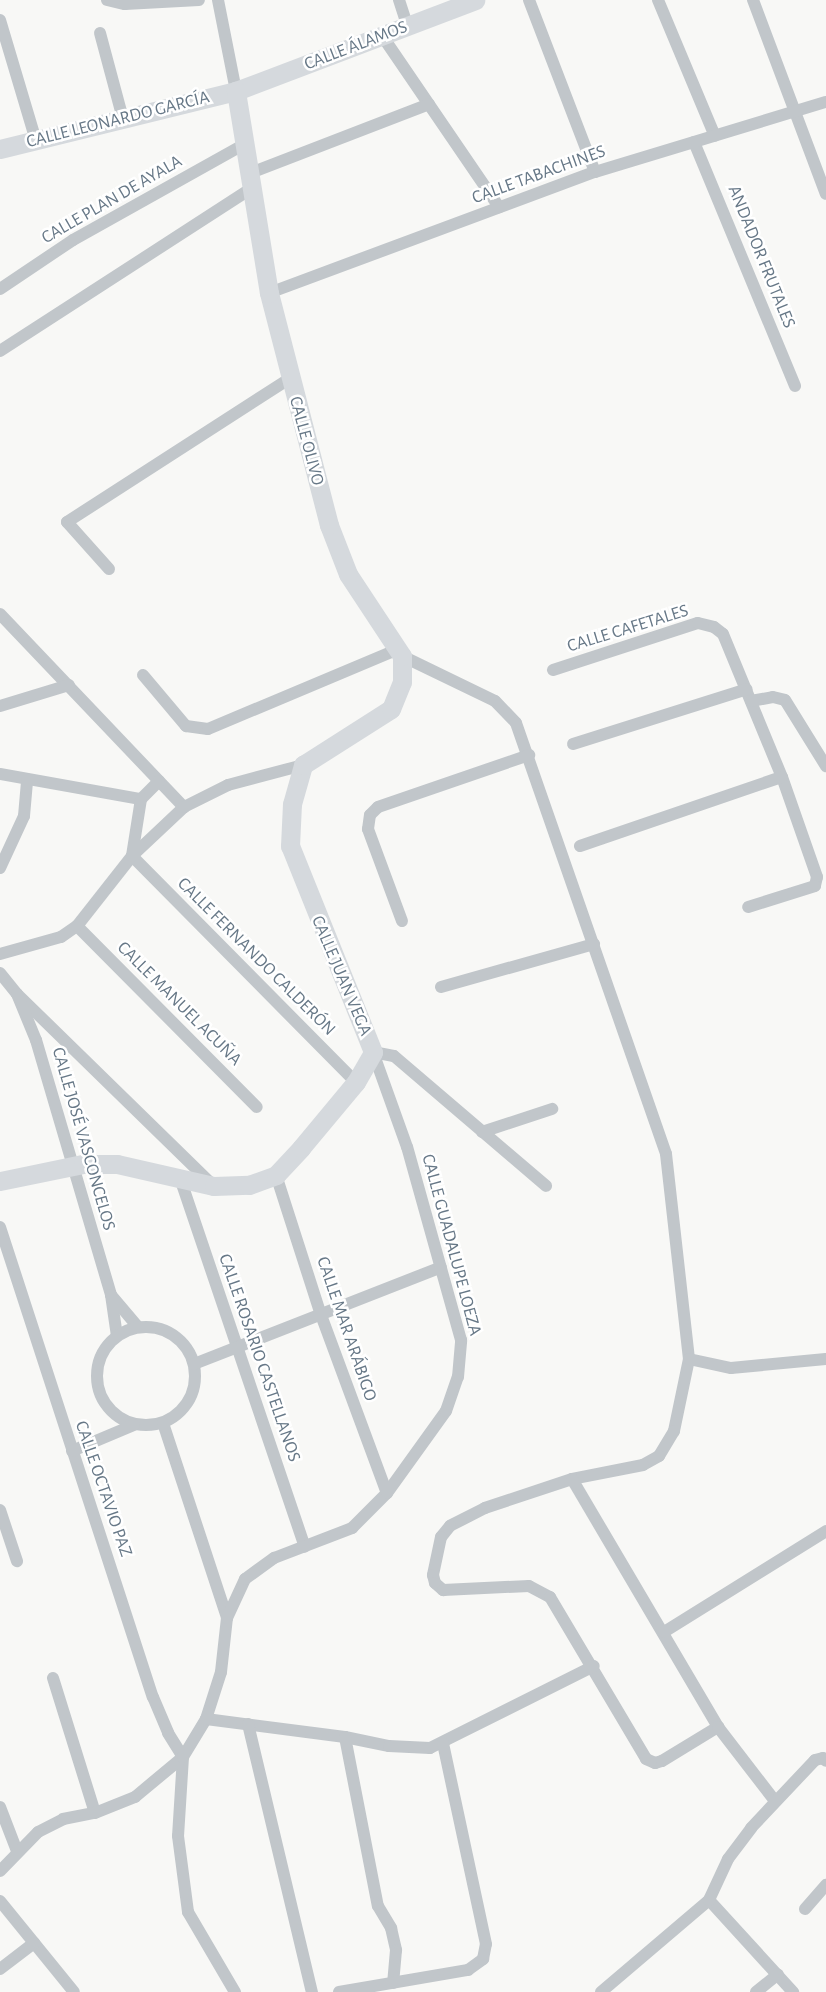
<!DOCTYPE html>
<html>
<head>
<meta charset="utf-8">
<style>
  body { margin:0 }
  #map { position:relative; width:826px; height:1992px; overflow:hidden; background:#f8f8f6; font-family:"Alegreya Sans",sans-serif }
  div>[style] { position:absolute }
  .street>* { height:12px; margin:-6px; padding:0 6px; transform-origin:6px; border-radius:6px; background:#c1c6ca }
  .street>.ring { margin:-6px; padding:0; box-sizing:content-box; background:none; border:12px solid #c1c6ca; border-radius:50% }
  .secondary>* { height:19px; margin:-9.5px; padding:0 9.5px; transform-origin:9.5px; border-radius:9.5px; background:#d5d9dd }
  span { translate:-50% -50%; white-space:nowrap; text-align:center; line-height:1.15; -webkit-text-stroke:5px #fff; paint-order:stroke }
  .street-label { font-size:18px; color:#677887 }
</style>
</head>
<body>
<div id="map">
  <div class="street">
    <i style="left:107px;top:0;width:18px;rotate:13deg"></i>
    <i style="left:125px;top:4px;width:74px;rotate:-3.1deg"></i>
    <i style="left:218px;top:0;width:93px;rotate:78.8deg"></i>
    <i style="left:399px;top:0;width:28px;rotate:72deg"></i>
    <i style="left:529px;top:0;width:184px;rotate:69deg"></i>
    <i style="left:658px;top:0;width:147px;rotate:67.3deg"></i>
    <i style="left:753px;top:0;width:207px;rotate:69.4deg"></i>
    <i style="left:0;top:20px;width:126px;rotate:73.4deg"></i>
    <i style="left:100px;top:33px;width:89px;rotate:75deg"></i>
    <i style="left:383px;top:37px;width:206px;rotate:55.7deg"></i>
    <i style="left:694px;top:142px;width:264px;rotate:67.5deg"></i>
    <i style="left:248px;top:174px;width:194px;rotate:-21.1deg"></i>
    <i style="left:0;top:289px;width:88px;rotate:-33.9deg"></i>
    <i style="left:73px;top:240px;width:195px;rotate:-29.2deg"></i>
    <i style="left:269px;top:293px;width:348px;rotate:-20.4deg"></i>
    <i style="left:595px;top:172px;width:241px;rotate:-16.9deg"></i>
    <i style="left:0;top:351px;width:298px;rotate:-32.9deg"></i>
    <i style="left:109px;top:569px;width:63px;rotate:-131.8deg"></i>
    <i style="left:67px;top:522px;width:264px;rotate:-32.8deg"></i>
    <i style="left:0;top:614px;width:267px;rotate:46.4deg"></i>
    <i style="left:402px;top:656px;width:103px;rotate:25.8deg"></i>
    <i style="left:495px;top:701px;width:30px;rotate:46deg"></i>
    <i style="left:516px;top:723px;width:456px;rotate:70.8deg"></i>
    <i style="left:666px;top:1154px;width:206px;rotate:83.6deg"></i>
    <i style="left:689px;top:1359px;width:74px;rotate:101.8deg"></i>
    <i style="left:674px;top:1431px;width:29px;rotate:121deg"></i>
    <i style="left:659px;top:1456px;width:18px;rotate:151deg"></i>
    <i style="left:643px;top:1465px;width:72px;rotate:168.8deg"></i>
    <i style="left:572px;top:1479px;width:92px;rotate:161.6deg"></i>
    <i style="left:485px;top:1508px;width:39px;rotate:153deg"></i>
    <i style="left:450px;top:1526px;width:14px;rotate:129deg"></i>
    <i style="left:441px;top:1537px;width:39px;rotate:102deg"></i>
    <i style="left:433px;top:1575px;width:8px;rotate:76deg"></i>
    <i style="left:435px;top:1583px;width:11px;rotate:41deg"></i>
    <i style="left:443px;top:1590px;width:86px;rotate:-2.7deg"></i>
    <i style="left:529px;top:1586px;width:24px;rotate:28deg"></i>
    <i style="left:550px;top:1597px;width:188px;rotate:59.3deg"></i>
    <i style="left:646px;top:1759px;width:10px;rotate:24deg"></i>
    <i style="left:655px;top:1763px;width:7px;rotate:-16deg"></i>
    <i style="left:662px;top:1761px;width:66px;rotate:-31.3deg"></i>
    <i style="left:553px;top:670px;width:152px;rotate:-18deg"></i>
    <i style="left:698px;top:623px;width:16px;rotate:14deg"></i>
    <i style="left:714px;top:627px;width:11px;rotate:38deg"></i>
    <i style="left:723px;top:634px;width:155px;rotate:67.6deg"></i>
    <i style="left:782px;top:777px;width:106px;rotate:70.7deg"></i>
    <i style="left:817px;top:877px;width:9px;rotate:103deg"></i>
    <i style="left:815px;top:886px;width:70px;rotate:162.6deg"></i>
    <i style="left:143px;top:675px;width:67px;rotate:49.9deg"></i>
    <i style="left:186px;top:726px;width:22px;rotate:8deg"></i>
    <i style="left:208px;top:729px;width:204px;rotate:-22.8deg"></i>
    <i style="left:751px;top:701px;width:22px;rotate:-10deg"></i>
    <i style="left:773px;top:697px;width:12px;rotate:14deg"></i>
    <i style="left:785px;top:700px;width:78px;rotate:58.2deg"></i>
    <i style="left:0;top:706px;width:72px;rotate:-16.9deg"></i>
    <i style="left:573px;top:744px;width:182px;rotate:-17.5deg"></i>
    <i style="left:0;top:774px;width:143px;rotate:10.1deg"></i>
    <i style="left:159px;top:781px;width:25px;rotate:135deg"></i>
    <i style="left:141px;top:799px;width:58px;rotate:99deg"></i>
    <i style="left:132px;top:856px;width:318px;rotate:45.3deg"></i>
    <i style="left:580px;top:846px;width:213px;rotate:-18.9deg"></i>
    <i style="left:0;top:868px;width:57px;rotate:-65.2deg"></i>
    <i style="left:24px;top:816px;width:37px;rotate:-85deg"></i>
    <i style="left:402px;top:921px;width:98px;rotate:-110.3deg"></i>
    <i style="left:368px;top:829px;width:14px;rotate:-82deg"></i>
    <i style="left:370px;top:815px;width:11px;rotate:-45deg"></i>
    <i style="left:378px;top:807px;width:160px;rotate:-19deg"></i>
    <i style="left:77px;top:926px;width:255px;rotate:45.2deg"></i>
    <i style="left:0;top:954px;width:63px;rotate:-15.6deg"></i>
    <i style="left:61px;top:937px;width:19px;rotate:-35deg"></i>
    <i style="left:77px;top:926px;width:89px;rotate:-51.8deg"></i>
    <i style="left:132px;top:856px;width:71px;rotate:-43.3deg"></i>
    <i style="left:184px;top:807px;width:49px;rotate:-26.6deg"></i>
    <i style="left:228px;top:785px;width:78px;rotate:-14.9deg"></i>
    <i style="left:0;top:973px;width:27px;rotate:51deg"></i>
    <i style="left:17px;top:994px;width:272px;rotate:44.3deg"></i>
    <i style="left:441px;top:987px;width:159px;rotate:-15.7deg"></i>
    <i style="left:17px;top:994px;width:50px;rotate:67.6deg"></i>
    <i style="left:36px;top:1040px;width:266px;rotate:73.6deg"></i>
    <i style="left:111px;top:1295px;width:41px;rotate:81.7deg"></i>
    <i style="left:482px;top:1132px;width:74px;rotate:-18.2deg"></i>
    <i style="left:276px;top:1175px;width:147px;rotate:72.2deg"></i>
    <i style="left:321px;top:1315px;width:190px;rotate:69.7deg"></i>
    <i style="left:181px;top:1181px;width:386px;rotate:71.3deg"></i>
    <i style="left:0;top:1227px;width:494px;rotate:72deg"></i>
    <i style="left:153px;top:1697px;width:39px;rotate:67deg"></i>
    <i style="left:168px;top:1733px;width:28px;rotate:58deg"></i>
    <i style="left:111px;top:1295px;width:42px;rotate:49.8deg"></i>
    <i class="ring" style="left:97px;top:1327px;width:86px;height:86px"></i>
    <i style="left:689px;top:1359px;width:43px;rotate:12.1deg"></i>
    <i style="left:731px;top:1368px;width:95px;rotate:-5.4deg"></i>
    <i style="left:194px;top:1364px;width:265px;rotate:-21.4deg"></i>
    <i style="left:163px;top:1423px;width:205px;rotate:71.8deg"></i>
    <i style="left:72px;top:1451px;width:67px;rotate:-22.8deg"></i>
    <i style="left:572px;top:1479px;width:288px;rotate:59.5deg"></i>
    <i style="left:718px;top:1727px;width:93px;rotate:52.4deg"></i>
    <i style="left:0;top:1510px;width:54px;rotate:71.6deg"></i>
    <i style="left:664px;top:1632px;width:191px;rotate:-31.9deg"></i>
    <i style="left:53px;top:1678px;width:141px;rotate:72.7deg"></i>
    <i style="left:206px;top:1719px;width:140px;rotate:7.4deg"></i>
    <i style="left:345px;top:1737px;width:45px;rotate:11.6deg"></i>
    <i style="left:389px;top:1746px;width:41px;rotate:2.8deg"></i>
    <i style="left:430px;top:1748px;width:183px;rotate:-26.6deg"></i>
    <i style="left:248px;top:1724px;width:276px;rotate:76.6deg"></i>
    <i style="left:345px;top:1737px;width:172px;rotate:79deg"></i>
    <i style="left:378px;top:1906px;width:26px;rotate:59deg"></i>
    <i style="left:391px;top:1928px;width:23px;rotate:77deg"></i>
    <i style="left:396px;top:1950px;width:33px;rotate:95deg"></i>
    <i style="left:183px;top:1757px;width:79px;rotate:93.6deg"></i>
    <i style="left:178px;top:1836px;width:77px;rotate:82.5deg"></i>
    <i style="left:188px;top:1912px;width:93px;rotate:59.6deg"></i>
    <i style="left:0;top:1807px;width:47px;rotate:68.9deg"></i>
    <i style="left:0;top:1871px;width:54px;rotate:-45.7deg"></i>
    <i style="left:38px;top:1832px;width:28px;rotate:-27deg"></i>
    <i style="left:63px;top:1819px;width:33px;rotate:-11deg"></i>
    <i style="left:95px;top:1813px;width:43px;rotate:-21.8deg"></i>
    <i style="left:135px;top:1797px;width:62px;rotate:-39.8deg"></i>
    <i style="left:183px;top:1757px;width:44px;rotate:-58.8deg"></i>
    <i style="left:206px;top:1719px;width:49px;rotate:-72.3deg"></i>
    <i style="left:221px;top:1672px;width:54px;rotate:-83.7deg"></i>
    <i style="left:227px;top:1618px;width:43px;rotate:-65.2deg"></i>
    <i style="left:245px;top:1579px;width:36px;rotate:-36deg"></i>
    <i style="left:274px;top:1558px;width:84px;rotate:-21deg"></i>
    <i style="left:352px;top:1528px;width:49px;rotate:-45deg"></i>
    <i style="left:387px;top:1493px;width:101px;rotate:-54.3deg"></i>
    <i style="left:446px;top:1411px;width:36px;rotate:-71deg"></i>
    <i style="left:458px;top:1377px;width:37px;rotate:-85deg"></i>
    <i style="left:461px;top:1340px;width:200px;rotate:-105.6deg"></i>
    <i style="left:407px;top:1147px;width:101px;rotate:-109.7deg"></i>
    <i style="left:373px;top:1052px;width:21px;rotate:11deg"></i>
    <i style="left:394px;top:1056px;width:200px;rotate:40.5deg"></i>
    <i style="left:709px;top:1900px;width:125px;rotate:47.6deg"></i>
    <i style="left:0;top:1901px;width:117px;rotate:50.9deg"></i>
    <i style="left:805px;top:1909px;width:32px;rotate:-49deg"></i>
    <i style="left:0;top:1969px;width:43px;rotate:-37.4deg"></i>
    <i style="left:339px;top:1992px;width:131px;rotate:-9.7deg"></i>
    <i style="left:468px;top:1970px;width:19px;rotate:-36deg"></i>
    <i style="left:483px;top:1959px;width:15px;rotate:-79deg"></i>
    <i style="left:486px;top:1944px;width:205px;rotate:-102.1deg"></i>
    <i style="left:601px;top:1992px;width:142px;rotate:-40.4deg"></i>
    <i style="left:709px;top:1900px;width:45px;rotate:-65.1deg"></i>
    <i style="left:728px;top:1859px;width:39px;rotate:-53deg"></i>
    <i style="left:751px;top:1828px;width:93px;rotate:-46.7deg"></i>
    <i style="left:815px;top:1760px;width:8px;rotate:-14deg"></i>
    <i style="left:823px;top:1758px;width:4px;rotate:45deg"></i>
    <i style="left:756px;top:1992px;width:28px;rotate:-39deg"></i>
  </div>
  <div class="secondary">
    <i style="left:0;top:149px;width:243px;rotate:-13.8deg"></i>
    <i style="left:236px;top:91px;width:256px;rotate:-20.8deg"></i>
    <i style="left:0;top:1181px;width:85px;rotate:-11.6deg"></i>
    <i style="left:83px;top:1164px;width:34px"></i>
    <i style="left:117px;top:1164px;width:99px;rotate:12.8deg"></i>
    <i style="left:214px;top:1186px;width:35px;rotate:-2deg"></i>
    <i style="left:249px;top:1185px;width:29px;rotate:-20deg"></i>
    <i style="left:276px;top:1175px;width:37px;rotate:-47deg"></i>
    <i style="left:301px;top:1148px;width:86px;rotate:-50.2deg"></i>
    <i style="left:356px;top:1082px;width:34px;rotate:-60deg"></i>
    <i style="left:373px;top:1052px;width:222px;rotate:-111.9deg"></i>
    <i style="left:290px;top:846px;width:42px;rotate:-87.3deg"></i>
    <i style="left:292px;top:804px;width:41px;rotate:-74.2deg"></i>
    <i style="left:303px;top:765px;width:104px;rotate:-32.5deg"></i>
    <i style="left:391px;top:709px;width:29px;rotate:-68deg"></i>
    <i style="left:402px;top:682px;width:26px;rotate:-90deg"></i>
    <i style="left:402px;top:656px;width:98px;rotate:-123.4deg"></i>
    <i style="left:348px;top:574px;width:53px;rotate:-111.2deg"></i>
    <i style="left:329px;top:525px;width:240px;rotate:-104.5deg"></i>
    <i style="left:269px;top:293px;width:205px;rotate:-99.3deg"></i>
  </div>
  <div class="street-label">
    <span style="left:356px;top:46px;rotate:-21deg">CALLE ÁLAMOS</span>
    <span style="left:118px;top:120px;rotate:-14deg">CALLE LEONARDO GARCÍA</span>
    <span style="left:539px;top:175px;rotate:-20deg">CALLE TABACHINES</span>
    <span style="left:112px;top:200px;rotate:-30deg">CALLE PLAN DE AYALA</span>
    <span style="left:761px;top:257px;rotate:68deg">ANDADOR FRUTALES</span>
    <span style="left:306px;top:441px;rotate:75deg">CALLE OLIVO</span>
    <span style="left:628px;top:629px;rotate:-17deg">CALLE CAFETALES</span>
    <span style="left:256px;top:957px;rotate:45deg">CALLE FERNANDO CALDERÓN</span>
    <span style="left:341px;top:976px;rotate:67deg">CALLE JUAN VEGA</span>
    <span style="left:179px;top:1004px;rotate:45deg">CALLE MANUEL ACUÑA</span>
    <span style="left:83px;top:1139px;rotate:74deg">CALLE JOSÉ VASCONCELOS</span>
    <span style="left:451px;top:1245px;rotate:75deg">CALLE GUADALUPE LOEZA</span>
    <span style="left:346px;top:1329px;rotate:71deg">CALLE MAR ARÁBIGO</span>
    <span style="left:259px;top:1358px;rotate:71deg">CALLE ROSARIO CASTELLANOS</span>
    <span style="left:103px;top:1489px;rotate:71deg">CALLE OCTAVIO PAZ</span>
  </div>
</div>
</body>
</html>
